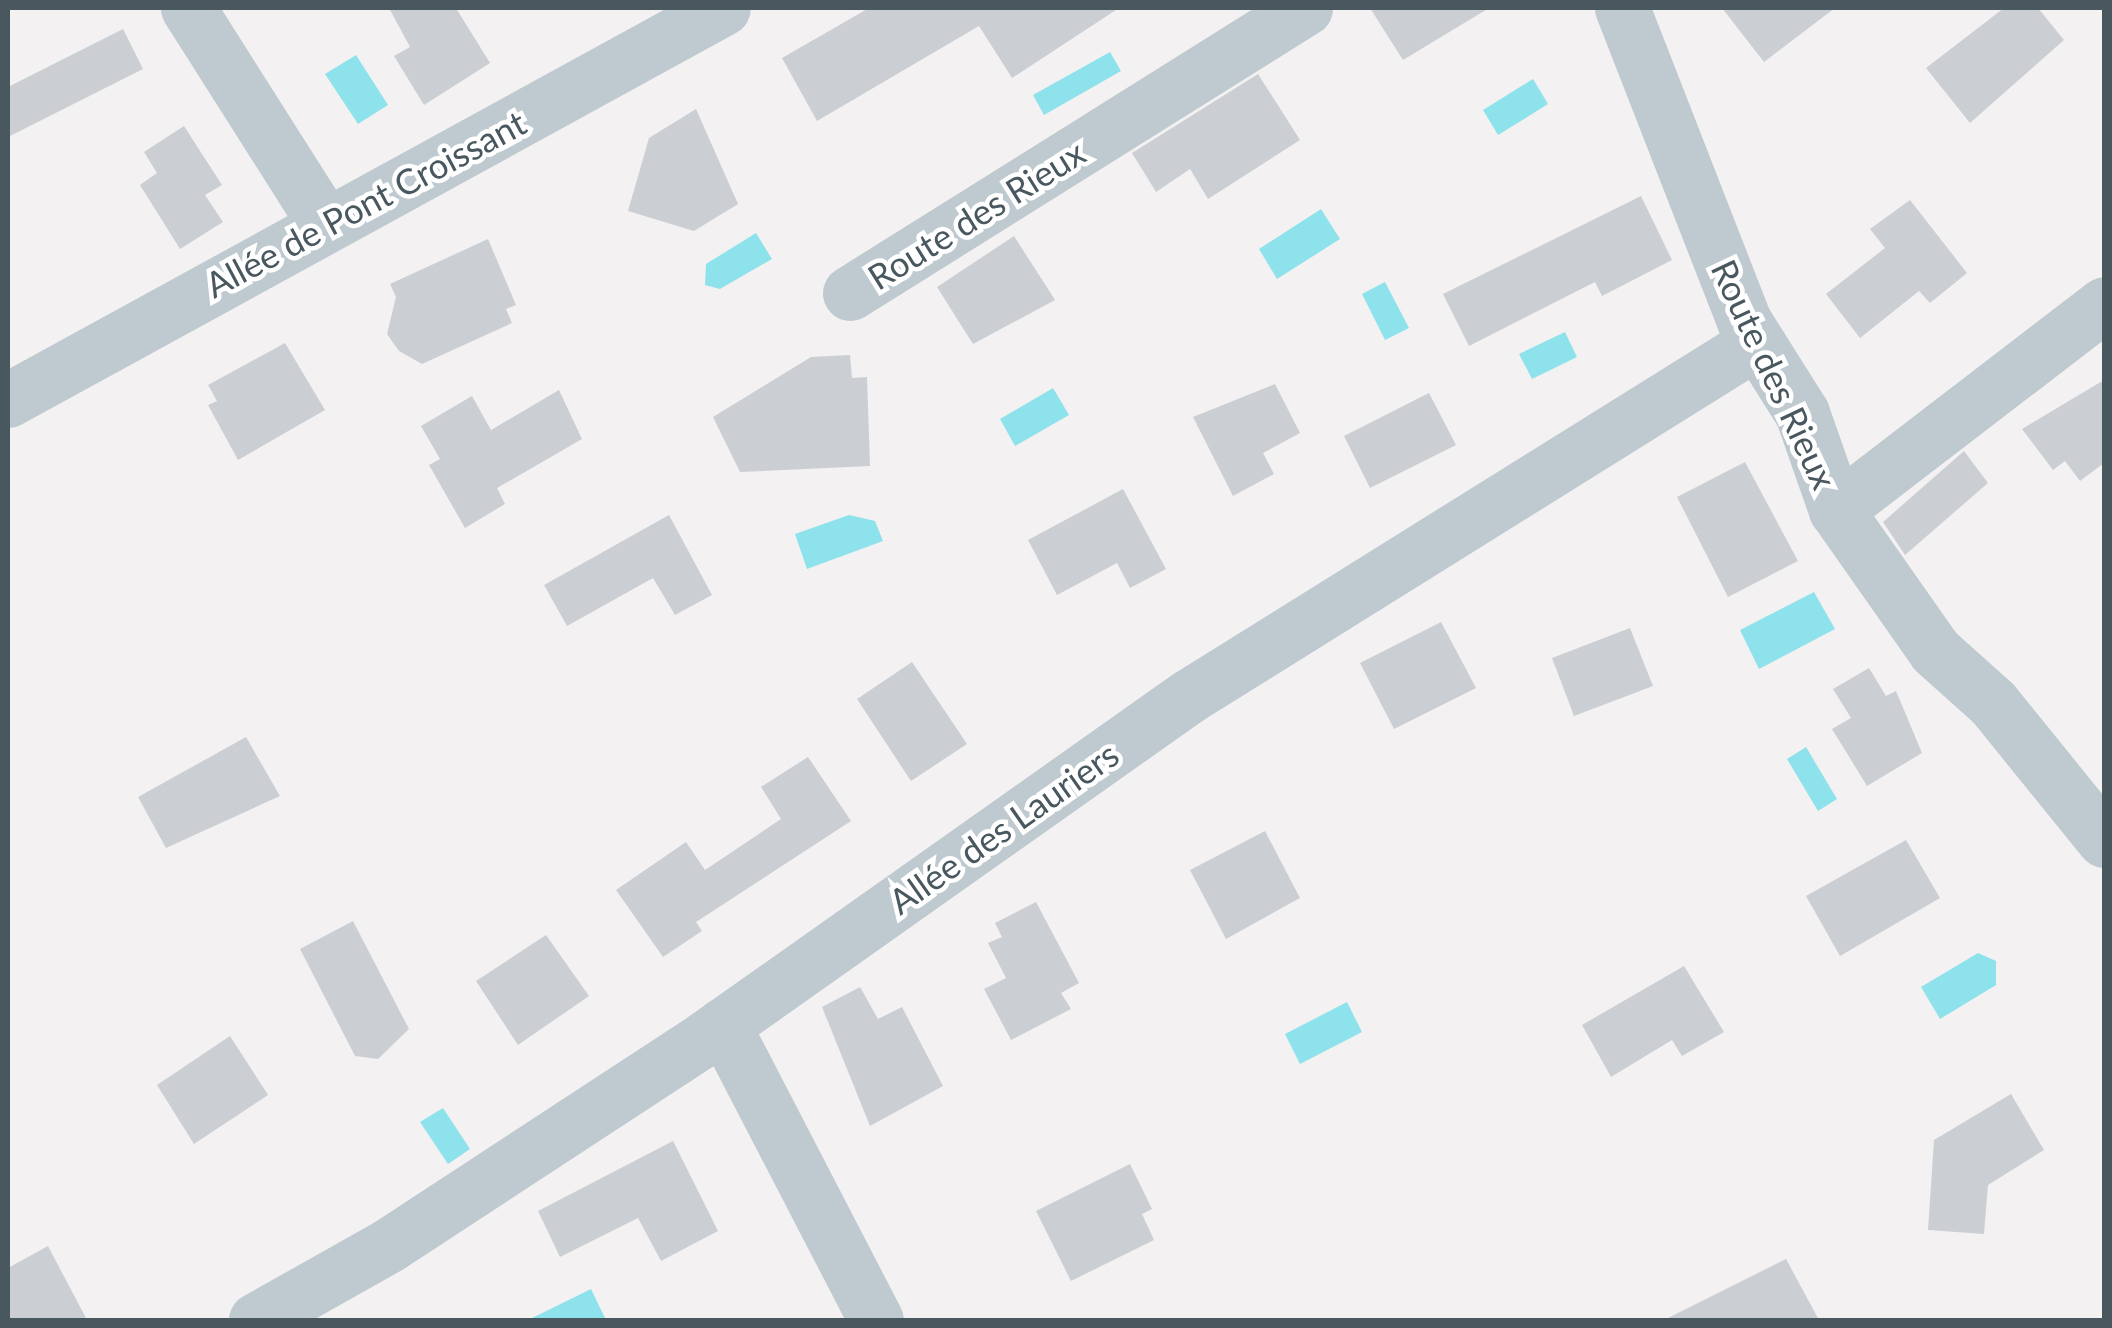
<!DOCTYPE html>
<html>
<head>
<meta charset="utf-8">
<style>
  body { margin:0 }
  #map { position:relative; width:2112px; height:1328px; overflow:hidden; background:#f3f1f1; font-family:Lato,sans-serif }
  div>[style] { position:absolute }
  .water>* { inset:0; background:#8ee2ec }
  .building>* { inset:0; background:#cbcfd3 }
  .minor>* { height:55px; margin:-27.5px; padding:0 27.5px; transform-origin:27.5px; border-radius:27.5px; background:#bfcad0 }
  span { translate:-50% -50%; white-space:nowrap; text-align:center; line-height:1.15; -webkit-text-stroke:9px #fff; paint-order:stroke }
  .street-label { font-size:35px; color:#49575f }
  .frame { position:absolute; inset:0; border:10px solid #49575f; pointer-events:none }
</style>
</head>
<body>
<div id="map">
  <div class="water">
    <i style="clip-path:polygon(1110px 52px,1121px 71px,1044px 115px,1033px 95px)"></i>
    <i style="clip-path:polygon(356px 55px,388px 105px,358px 124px,325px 74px)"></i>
    <i style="clip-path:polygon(1533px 79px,1548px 104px,1498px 135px,1483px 110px)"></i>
    <i style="clip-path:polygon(1321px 209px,1340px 239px,1277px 279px,1259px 249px)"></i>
    <i style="clip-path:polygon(756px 233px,772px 259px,720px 289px,705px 285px,706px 264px)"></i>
    <i style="clip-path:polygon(1385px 282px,1409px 328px,1385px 340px,1362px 294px)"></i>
    <i style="clip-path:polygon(1565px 332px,1577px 357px,1532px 379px,1519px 354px)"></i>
    <i style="clip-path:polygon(1053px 388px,1069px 415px,1015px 446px,1000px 419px)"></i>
    <i style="clip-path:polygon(849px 515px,875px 521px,883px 541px,807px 569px,795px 534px)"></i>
    <i style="clip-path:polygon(1814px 592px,1835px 629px,1759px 669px,1740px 630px)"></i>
    <i style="clip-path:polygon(1806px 747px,1837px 799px,1818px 811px,1787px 759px)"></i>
    <i style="clip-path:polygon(1978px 953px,1996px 961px,1996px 985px,1940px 1019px,1921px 987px)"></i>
    <i style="clip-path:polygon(1347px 1002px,1362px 1032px,1300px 1064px,1285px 1034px)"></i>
    <i style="clip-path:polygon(443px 1108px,470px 1149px,448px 1164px,420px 1122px)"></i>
    <i style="clip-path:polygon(591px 1289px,605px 1318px,530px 1319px)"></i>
  </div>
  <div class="building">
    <i style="clip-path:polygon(389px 8px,456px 8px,490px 63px,424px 105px,394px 56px,410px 47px)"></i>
    <i style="clip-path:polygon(869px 8px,1119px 8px,1012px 78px,979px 26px,817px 121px,782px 58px)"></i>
    <i style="clip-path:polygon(1370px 8px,1489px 8px,1403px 60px)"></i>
    <i style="clip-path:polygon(1722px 8px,1835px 8px,1764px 62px)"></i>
    <i style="clip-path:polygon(2004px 8px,2038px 8px,2064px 40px,1970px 123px,1926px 68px)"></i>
    <i style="clip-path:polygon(123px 29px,143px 69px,8px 137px,8px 87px)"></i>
    <i style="clip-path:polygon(1258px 74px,1300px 140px,1208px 199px,1190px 169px,1156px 192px,1132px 153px)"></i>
    <i style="clip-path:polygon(696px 109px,738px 204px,694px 231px,628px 211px,649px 138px)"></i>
    <i style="clip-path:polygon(184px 126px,222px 185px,205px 195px,223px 222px,180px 249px,140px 185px,157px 173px,144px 152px)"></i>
    <i style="clip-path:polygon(1641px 196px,1672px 260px,1602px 296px,1595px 282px,1469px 346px,1443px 294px)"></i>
    <i style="clip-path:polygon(1910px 200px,1967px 273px,1930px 303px,1919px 291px,1860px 338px,1826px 294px,1885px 248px,1870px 229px)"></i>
    <i style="clip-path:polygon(1014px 236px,1055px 300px,973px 344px,937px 287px)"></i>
    <i style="clip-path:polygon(488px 239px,516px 305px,506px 309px,512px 323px,422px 364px,399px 351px,387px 334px,396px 297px,390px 284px)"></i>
    <i style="clip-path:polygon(285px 343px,325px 410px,238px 460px,208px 405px,217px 401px,208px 385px)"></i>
    <i style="clip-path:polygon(850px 355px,852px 378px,867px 377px,870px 466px,740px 472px,713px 417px,811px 357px)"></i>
    <i style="clip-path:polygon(2104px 380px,2104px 463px,2080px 481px,2065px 461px,2053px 470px,2022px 429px)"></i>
    <i style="clip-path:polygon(1275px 384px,1300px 433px,1263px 453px,1274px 474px,1233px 496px,1193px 417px)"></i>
    <i style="clip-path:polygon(559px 390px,582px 439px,497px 488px,505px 504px,465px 528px,429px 465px,440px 459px,421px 426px,472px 396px,491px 430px)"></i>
    <i style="clip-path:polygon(1429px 393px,1456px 445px,1370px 488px,1344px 436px)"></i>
    <i style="clip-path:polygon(1964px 451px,1988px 483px,1905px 555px,1883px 522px)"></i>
    <i style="clip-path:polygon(1745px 462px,1798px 561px,1728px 597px,1677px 497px)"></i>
    <i style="clip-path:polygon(1123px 489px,1166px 569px,1130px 588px,1117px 563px,1057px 595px,1028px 540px)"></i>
    <i style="clip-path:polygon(669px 515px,712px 595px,675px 615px,653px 578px,567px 626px,544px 585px)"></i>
    <i style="clip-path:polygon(1441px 622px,1476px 688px,1394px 729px,1360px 663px)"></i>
    <i style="clip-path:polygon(1630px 628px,1653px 686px,1574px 716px,1552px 658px)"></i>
    <i style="clip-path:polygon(912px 662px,967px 744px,911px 781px,857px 699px)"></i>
    <i style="clip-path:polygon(1869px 668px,1886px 696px,1896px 691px,1922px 753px,1867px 786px,1832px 729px,1851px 718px,1833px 689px)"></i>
    <i style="clip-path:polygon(246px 737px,280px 796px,166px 848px,138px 797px)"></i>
    <i style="clip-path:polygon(808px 757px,851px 821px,696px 922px,702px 931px,663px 957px,616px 890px,686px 842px,705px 870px,781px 819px,761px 787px)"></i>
    <i style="clip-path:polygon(1265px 831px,1300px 898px,1226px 939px,1190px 870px)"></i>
    <i style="clip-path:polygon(1906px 840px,1940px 898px,1840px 956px,1806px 896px)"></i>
    <i style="clip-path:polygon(1036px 902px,1079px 983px,1061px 993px,1071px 1009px,1011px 1040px,984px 989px,1006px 978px,988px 943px,1002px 937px,995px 923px)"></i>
    <i style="clip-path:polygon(353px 921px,409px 1029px,378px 1059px,355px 1056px,300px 949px)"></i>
    <i style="clip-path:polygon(546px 935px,589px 996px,518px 1045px,476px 981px)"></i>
    <i style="clip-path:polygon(1684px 966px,1724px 1032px,1682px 1056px,1672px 1040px,1611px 1077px,1582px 1025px)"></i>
    <i style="clip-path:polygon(860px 987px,878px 1019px,902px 1007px,943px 1086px,870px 1126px,822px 1007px)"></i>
    <i style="clip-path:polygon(230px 1036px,268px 1095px,194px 1144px,157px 1085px)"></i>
    <i style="clip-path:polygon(2011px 1094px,2044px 1150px,1988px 1185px,1984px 1234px,1928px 1230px,1934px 1140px)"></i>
    <i style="clip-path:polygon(673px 1141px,718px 1231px,661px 1261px,638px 1218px,560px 1257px,538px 1211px)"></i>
    <i style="clip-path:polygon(1130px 1164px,1152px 1209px,1142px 1214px,1154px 1240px,1071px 1281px,1036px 1211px)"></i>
    <i style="clip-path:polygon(48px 1246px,87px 1320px,8px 1320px,8px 1268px)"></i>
    <i style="clip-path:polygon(1786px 1259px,1819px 1320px,1664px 1320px)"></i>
  </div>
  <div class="minor">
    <i style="left:188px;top:8px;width:256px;rotate:57.6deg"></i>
    <i style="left:1622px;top:8px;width:336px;rotate:68.7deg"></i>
    <i style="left:1744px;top:321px;width:109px;rotate:57.8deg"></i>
    <i style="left:1802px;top:413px;width:103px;rotate:70.7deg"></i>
    <i style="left:1836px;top:510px;width:172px;rotate:54.9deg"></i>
    <i style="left:1935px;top:651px;width:78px;rotate:41.9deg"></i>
    <i style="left:1993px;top:703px;width:176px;rotate:51deg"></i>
    <i style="left:850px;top:293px;width:537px;rotate:-32.06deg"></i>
    <i style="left:8px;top:400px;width:815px;rotate:-28.73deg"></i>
    <i style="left:1836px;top:510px;width:338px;rotate:-37.5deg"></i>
    <i style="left:723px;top:1025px;width:332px;rotate:62.6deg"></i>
    <i style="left:256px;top:1320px;width:153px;rotate:-29.4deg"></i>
    <i style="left:389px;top:1245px;width:378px;rotate:-33.2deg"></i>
    <i style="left:705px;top:1038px;width:593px;rotate:-35.25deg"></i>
    <i style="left:1189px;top:696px;width:667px;rotate:-31.95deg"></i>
  </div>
  <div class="street-label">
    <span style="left:365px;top:203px;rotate:-28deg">Allée de Pont Croissant</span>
    <span style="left:976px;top:214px;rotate:-32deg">Route des Rieux</span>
    <span style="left:1775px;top:374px;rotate:65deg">Route des Rieux</span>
    <span style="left:1003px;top:827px;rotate:-35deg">Allée des Lauriers</span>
  </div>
  <div class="frame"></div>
</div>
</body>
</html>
